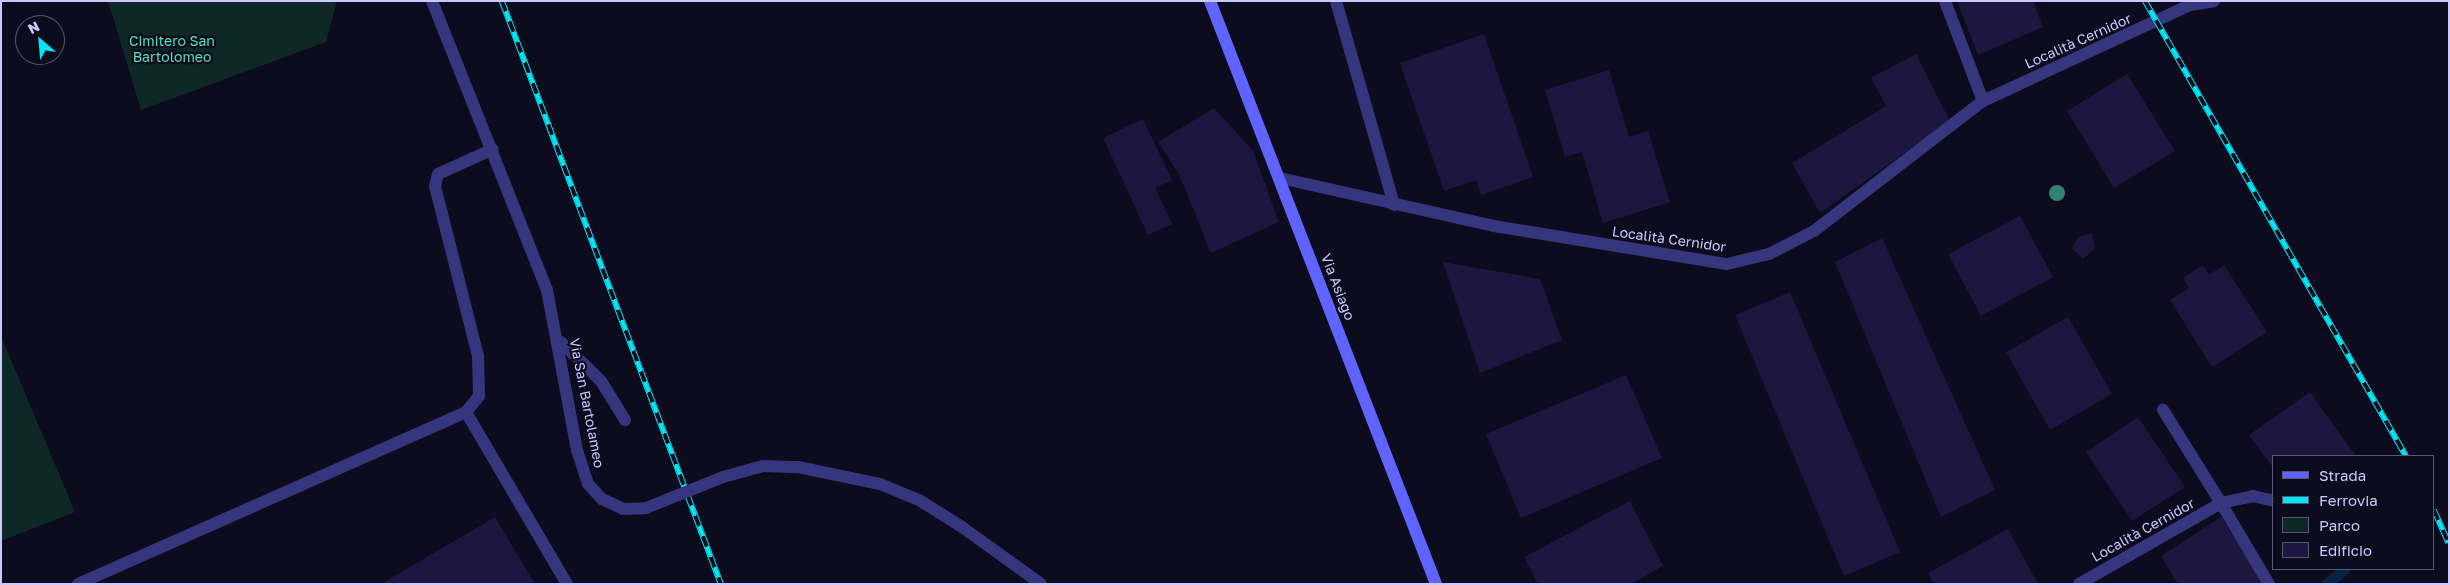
<!DOCTYPE html>
<html>
<head>
<meta charset="utf-8">
<style>
  body { margin:0 }
  #map { position:relative; width:2450px; height:585px; overflow:hidden; background:#0d0b1e; font-family:"Golos Text",sans-serif }
  div>[style] { position:absolute }
  .green>* { inset:0; background:#0e2825 }
  .stream>* { height:11px; margin:-5.5px; padding:0 5.5px; transform-origin:5.5px; border-radius:5.5px; background:#0a2242 }
  .building>* { inset:0; background:#1d173f }
  .service>* { height:12px; margin:-6px; padding:0 6px; transform-origin:6px; border-radius:6px; background:#35367e }
  .minor>* { height:12px; margin:-6px; padding:0 6px; transform-origin:6px; border-radius:6px; background:#35367e }
  .secondary>* { height:12px; margin:-6px; padding:0 6px; transform-origin:6px; border-radius:6px; background:#5f63ff }
  .rail>* { height:5.5px; margin-top:-2.75px; transform-origin:0; background:repeating-linear-gradient(90deg,#0d0b1e 0 11px,#00e7f3 0 22px); box-sizing:border-box; border-block:1px solid #00e7f3 }
  .minor-bridge>* { height:12px; margin:-6px; padding:0 6px; transform-origin:6px; border-radius:6px; background:#35367e }
  .trees>* { width:16px; height:16px; margin:-8px; border-radius:50%; background:#338172 }
  span { translate:-50% -50%; white-space:nowrap; text-align:center; line-height:1.15; -webkit-text-stroke:4.5px #0d0b1e; paint-order:stroke }
  .park-label { font-size:14px; color:#52e1b6 }
  .street-label { font-size:14px; color:#cbc8ff }
  .frame { position:absolute; inset:0; border:2px solid #cbc8ff; pointer-events:none }
  .legend { position:absolute; left:2272px; top:455px; width:162px; height:115px; box-sizing:border-box; background:#0d0b1e; border:1px solid #595778; margin:0; padding:6px 9px; list-style:none; font-size:15px; color:#cbc8ff }
  .legend li { display:flex; align-items:center; gap:10px; height:25px }
  .legend b { width:25px; border:1px solid #595778 }
  .north { position:absolute; left:15px; top:15px; width:50px; height:50px; box-sizing:border-box; background:#0d0b1e; border:1px solid #595778; border-radius:50%; rotate:333deg; font-size:14px; font-weight:700; line-height:20px; text-align:center; color:#cbc8ff }
  .north::after { content:''; display:block; margin:auto; width:18px; height:22px; background:#00e7f3; clip-path:polygon(50% 0,100% 100%,50% 72%,0 100%) }
</style>
</head>
<body>
<div id="map">
  <div class="green">
    <i style="clip-path:polygon(108px 1px,337px 1px,326px 42px,141px 110px)"></i>
    <i style="clip-path:polygon(1px 336px,75px 512px,1px 541px)"></i>
  </div>
  <div class="stream">
    <i style="left:2327px;top:584px;width:23px;rotate:-41deg"></i>
  </div>
  <div class="building">
    <i style="clip-path:polygon(1957px 1px,2033px 1px,2043px 27px,1978px 55px)"></i>
    <i style="clip-path:polygon(1484px 34px,1533px 177px,1481px 195px,1476px 180px,1444px 191px,1400px 63px)"></i>
    <i style="clip-path:polygon(1916px 54px,1950px 121px,1820px 213px,1792px 163px,1886px 106px,1871px 78px)"></i>
    <i style="clip-path:polygon(1609px 70px,1629px 137px,1648px 131px,1670px 202px,1603px 223px,1582px 152px,1565px 157px,1545px 90px)"></i>
    <i style="clip-path:polygon(2127px 74px,2175px 151px,2114px 188px,2067px 111px)"></i>
    <i style="clip-path:polygon(1214px 108px,1253px 151px,1279px 222px,1211px 253px,1179px 174px,1158px 142px)"></i>
    <i style="clip-path:polygon(1143px 119px,1172px 180px,1155px 188px,1172px 224px,1148px 235px,1103px 138px)"></i>
    <i style="clip-path:polygon(2020px 216px,2053px 277px,1981px 316px,1948px 254px)"></i>
    <i style="clip-path:polygon(2092px 233px,2095px 248px,2083px 259px,2072px 248px,2078px 237px)"></i>
    <i style="clip-path:polygon(1882px 238px,1995px 490px,1941px 517px,1835px 262px)"></i>
    <i style="clip-path:polygon(1443px 262px,1540px 279px,1562px 340px,1480px 373px)"></i>
    <i style="clip-path:polygon(2203px 265px,2209px 275px,2224px 265px,2267px 332px,2212px 367px,2170px 300px,2189px 288px,2183px 278px)"></i>
    <i style="clip-path:polygon(1790px 292px,1900px 552px,1844px 576px,1735px 315px)"></i>
    <i style="clip-path:polygon(2068px 317px,2112px 394px,2050px 430px,2006px 352px)"></i>
    <i style="clip-path:polygon(1626px 375px,1662px 458px,1521px 518px,1486px 434px)"></i>
    <i style="clip-path:polygon(2310px 392px,2356px 456px,2274px 456px,2274px 469px,2249px 435px)"></i>
    <i style="clip-path:polygon(2138px 417px,2185px 487px,2132px 521px,2086px 452px)"></i>
    <i style="clip-path:polygon(1630px 501px,1663px 566px,1630px 584px,1538px 584px,1524px 557px)"></i>
    <i style="clip-path:polygon(495px 517px,535px 584px,381px 584px)"></i>
    <i style="clip-path:polygon(2221px 517px,2263px 583px,2178px 584px,2161px 556px)"></i>
    <i style="clip-path:polygon(2008px 529px,2038px 584px,1934px 584px,1928px 573px)"></i>
  </div>
  <div class="service">
    <i style="left:1336px;top:1px;width:212px;rotate:74.1deg"></i>
    <i style="left:1945px;top:1px;width:107px;rotate:69.2deg"></i>
    <i style="left:561px;top:342px;width:56px;rotate:44.3deg"></i>
    <i style="left:601px;top:381px;width:46px;rotate:58.4deg"></i>
    <i style="left:466px;top:412px;width:199px;rotate:59.6deg"></i>
    <i style="left:78px;top:584px;width:424px;rotate:-23.9deg"></i>
    <i style="left:466px;top:412px;width:21px;rotate:-51deg"></i>
    <i style="left:479px;top:396px;width:40px;rotate:-91.4deg"></i>
    <i style="left:478px;top:356px;width:175px;rotate:-104.2deg"></i>
    <i style="left:435px;top:186px;width:12px;rotate:-76deg"></i>
    <i style="left:438px;top:174px;width:60px;rotate:-24.4deg"></i>
    <i style="left:2269px;top:584px;width:94px;rotate:-120.7deg"></i>
    <i style="left:2221px;top:503px;width:33px;rotate:-12deg"></i>
    <i style="left:2253px;top:496px;width:22px;rotate:13deg"></i>
  </div>
  <div class="minor">
    <i style="left:432px;top:1px;width:311px;rotate:68.3deg"></i>
    <i style="left:547px;top:290px;width:163px;rotate:79.4deg"></i>
    <i style="left:577px;top:450px;width:36px;rotate:72deg"></i>
    <i style="left:588px;top:484px;width:21px;rotate:47deg"></i>
    <i style="left:602px;top:499px;width:23px;rotate:25deg"></i>
    <i style="left:623px;top:509px;width:23px;rotate:-2deg"></i>
    <i style="left:1280px;top:178px;width:219px;rotate:12.6deg"></i>
    <i style="left:1494px;top:226px;width:236px;rotate:9.3deg"></i>
    <i style="left:1727px;top:264px;width:43px;rotate:-13.4deg"></i>
    <i style="left:1769px;top:254px;width:51px;rotate:-27.1deg"></i>
    <i style="left:1814px;top:231px;width:213px;rotate:-37.6deg"></i>
    <i style="left:1983px;top:101px;width:228px;rotate:-24.9deg"></i>
    <i style="left:2190px;top:5px;width:24px;rotate:-9deg"></i>
    <i style="left:723px;top:477px;width:41px;rotate:-15.4deg"></i>
    <i style="left:763px;top:466px;width:35px;rotate:2deg"></i>
    <i style="left:798px;top:467px;width:84px;rotate:11.7deg"></i>
    <i style="left:880px;top:484px;width:42px;rotate:22.3deg"></i>
    <i style="left:919px;top:500px;width:51px;rotate:32.1deg"></i>
    <i style="left:962px;top:527px;width:97px;rotate:35.8deg"></i>
    <i style="left:2079px;top:584px;width:163px;rotate:-29.7deg"></i>
    <i style="left:2221px;top:503px;width:110px;rotate:-121.9deg"></i>
  </div>
  <div class="secondary">
    <i style="left:1210px;top:1px;width:625px;rotate:68.81deg"></i>
  </div>
  <div class="rail">
    <i style="left:502px;top:1px;width:623px;rotate:69.41deg"></i>
    <i style="left:2145px;top:1px;width:525px;rotate:60.16deg"></i>
    <i style="left:2434px;top:510px;width:36px;rotate:66deg"></i>
  </div>
  <div class="minor-bridge">
    <i style="left:646px;top:508px;width:83px;rotate:-21.9deg"></i>
  </div>
  <div class="trees">
    <i style="left:2057px;top:193px"></i>
  </div>
  <div class="park-label">
    <span style="left:172px;top:49px">Cimitero San<br>Bartolomeo</span>
  </div>
  <div class="street-label">
    <span style="left:2078px;top:41px;rotate:-24deg">Località Cernidor</span>
    <span style="left:1669px;top:239px;rotate:8deg">Località Cernidor</span>
    <span style="left:1338px;top:287px;rotate:69deg">Via Asiago</span>
    <span style="left:587px;top:403px;rotate:79deg">Via San Bartolameo</span>
    <span style="left:2143px;top:530px;rotate:-29deg">Località Cernidor</span>
  </div>
  <div class="frame"></div>
  <ul class="legend">
  <li><b style="height:6px;background:#5f63ff"></b>Strada</li>
  <li><b style="height:6px;background:#00e7f3"></b>Ferrovia</li>
  <li><b style="height:14px;background:#0e2825"></b>Parco</li>
  <li><b style="height:14px;background:#1d173f"></b>Edificio</li>
  </ul>
  <div class="north">N</div>
</div>
</body>
</html>
